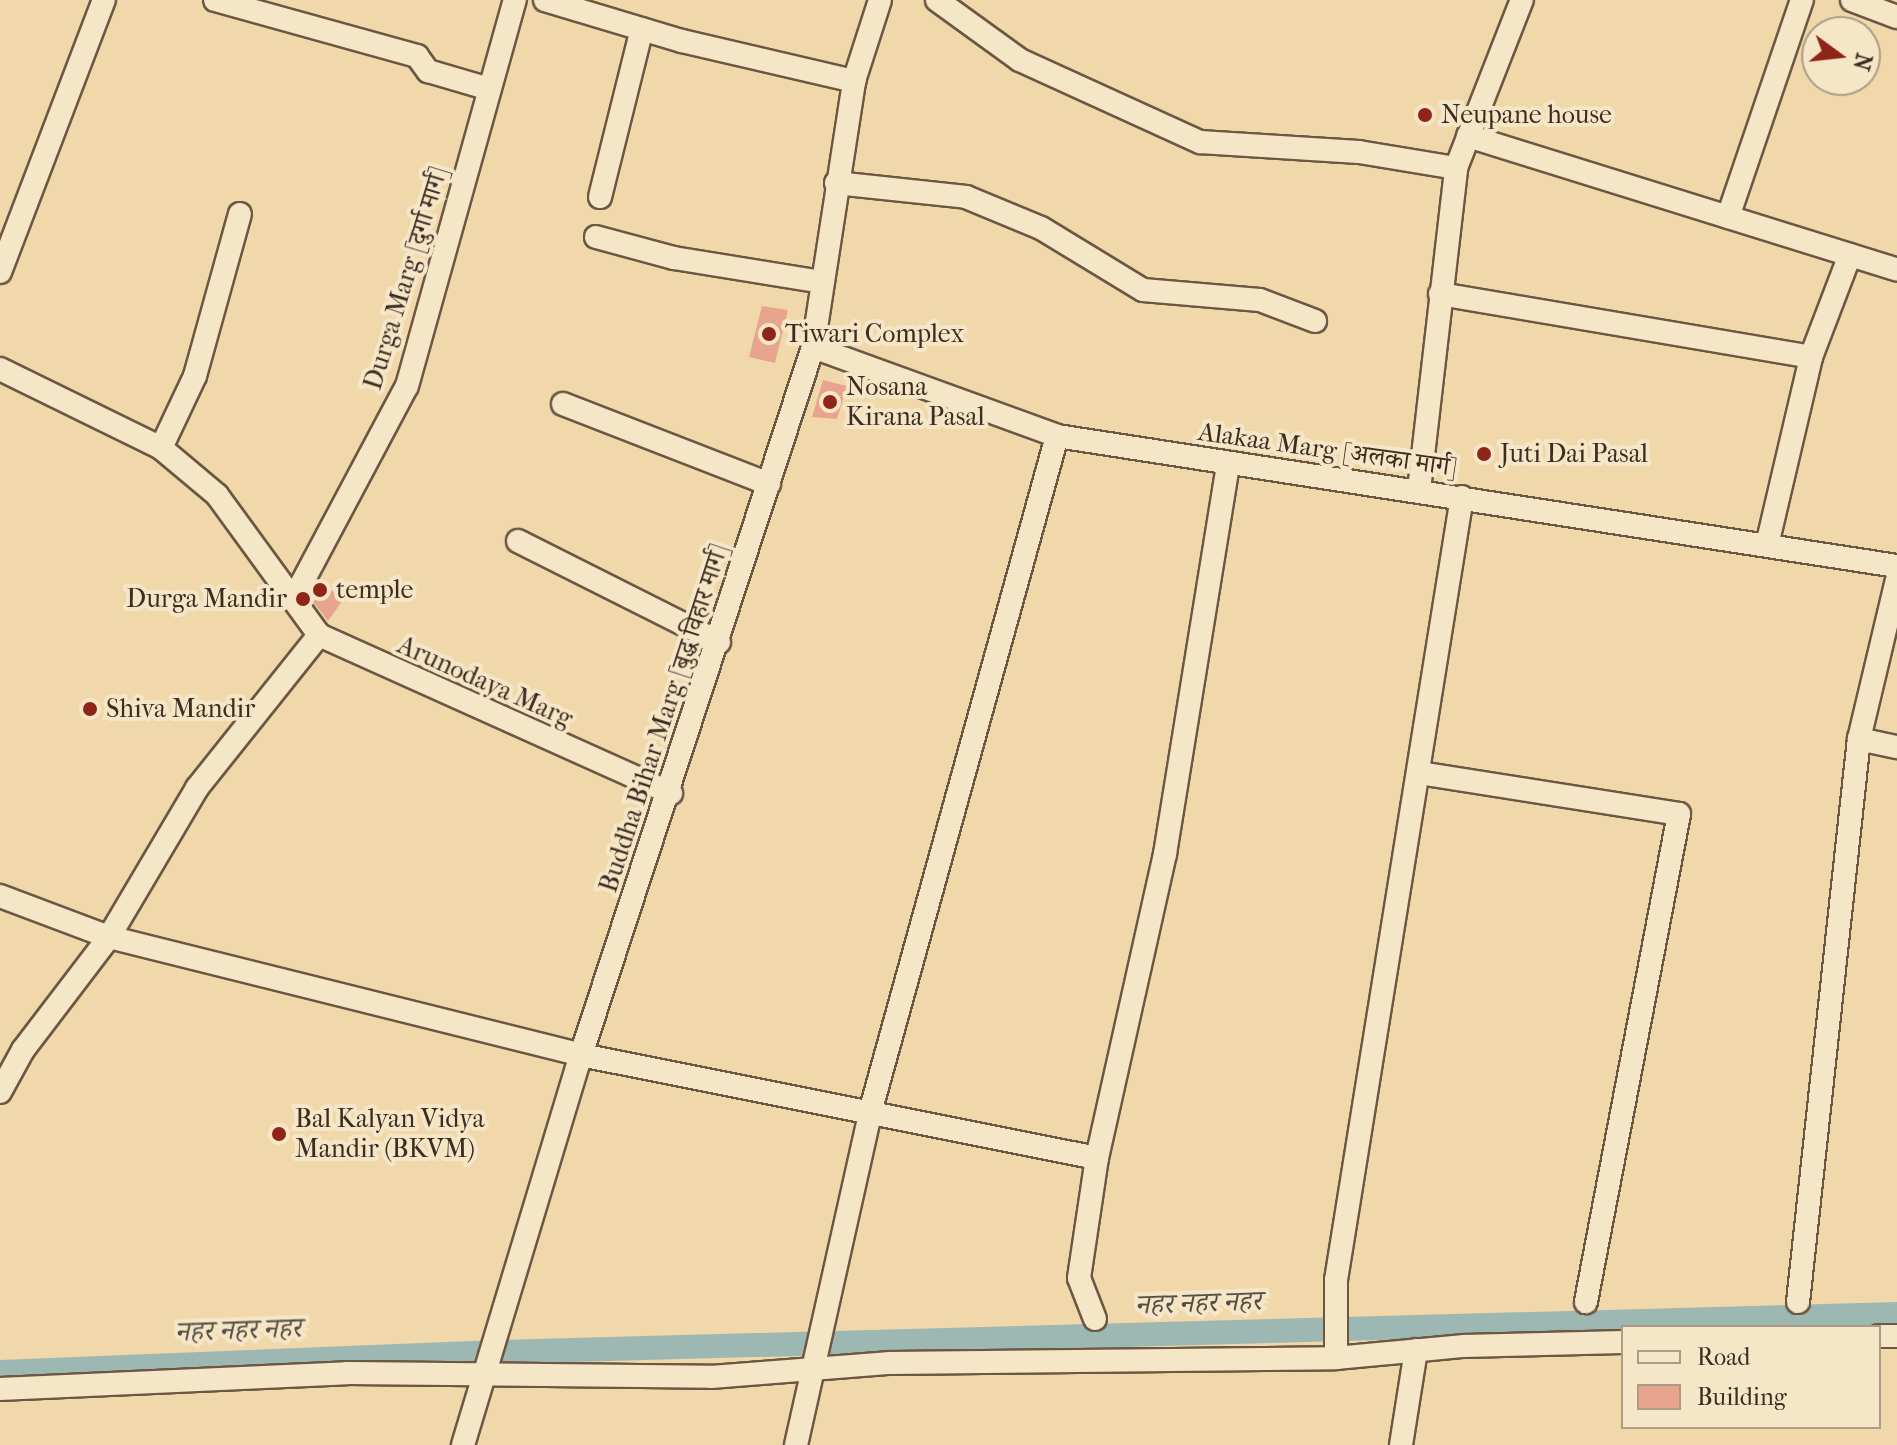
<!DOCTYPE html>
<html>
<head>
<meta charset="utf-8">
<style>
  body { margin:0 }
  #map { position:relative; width:1897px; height:1445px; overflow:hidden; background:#f1d8aa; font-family:"IM FELL French Canon","Noto Serif Devanagari",serif }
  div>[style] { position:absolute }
  .canal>* { height:24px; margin:-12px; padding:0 12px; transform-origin:12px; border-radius:12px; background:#9db8b2 }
  .building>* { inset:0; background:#e7a58d }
  .roads { filter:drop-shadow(2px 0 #6c5743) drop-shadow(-2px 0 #6c5743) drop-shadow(0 2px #6c5743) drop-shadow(0 -2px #6c5743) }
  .minor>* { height:22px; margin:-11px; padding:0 11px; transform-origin:11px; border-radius:11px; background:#f6e6c8 }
  .dots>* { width:22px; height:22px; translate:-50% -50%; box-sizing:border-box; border:4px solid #f6e6c8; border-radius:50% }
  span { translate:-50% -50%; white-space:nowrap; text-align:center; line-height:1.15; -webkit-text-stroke:8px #f6e6c8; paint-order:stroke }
  .poi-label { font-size:26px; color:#3f2c21 }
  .left { translate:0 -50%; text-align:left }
  .right { translate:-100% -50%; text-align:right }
  .street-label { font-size:26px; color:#3f2c21 }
  .water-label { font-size:28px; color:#564f45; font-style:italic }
  .legend { position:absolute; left:1621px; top:1325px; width:260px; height:104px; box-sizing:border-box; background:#f6e6c8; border:2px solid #ad9c85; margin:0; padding:10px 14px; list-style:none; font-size:24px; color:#3f2c21 }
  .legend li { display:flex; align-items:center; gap:16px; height:40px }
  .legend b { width:40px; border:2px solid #ad9c85 }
  .north { position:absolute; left:1801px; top:16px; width:80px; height:80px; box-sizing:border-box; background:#f6e6c8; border:2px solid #ad9c85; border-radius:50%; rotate:105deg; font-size:22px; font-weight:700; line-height:32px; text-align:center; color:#3f2c21 }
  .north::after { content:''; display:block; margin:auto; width:28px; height:36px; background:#8f2418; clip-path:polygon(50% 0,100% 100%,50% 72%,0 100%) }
</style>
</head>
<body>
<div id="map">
  <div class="canal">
    <i style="left:501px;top:1352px;width:1397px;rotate:-1.56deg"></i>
    <i style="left:0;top:1372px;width:479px;rotate:-2.3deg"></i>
  </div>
  <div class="building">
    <i style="clip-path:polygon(762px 306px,788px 310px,775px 363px,749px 357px)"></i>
    <i style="clip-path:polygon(823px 380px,847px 386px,837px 419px,812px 417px)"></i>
    <i style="clip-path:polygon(319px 580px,343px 600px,328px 621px,310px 598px)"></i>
  </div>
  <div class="roads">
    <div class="minor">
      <i style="left:215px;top:0;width:210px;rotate:15.5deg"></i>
      <i style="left:417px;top:56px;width:19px;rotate:54deg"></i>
      <i style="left:428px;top:71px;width:64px;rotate:16.4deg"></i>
      <i style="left:545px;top:0;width:143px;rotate:16.7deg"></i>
      <i style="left:682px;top:41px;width:177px;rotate:13.1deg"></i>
      <i style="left:937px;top:0;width:102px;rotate:35.9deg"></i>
      <i style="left:1020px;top:60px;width:198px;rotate:24.5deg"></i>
      <i style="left:1200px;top:142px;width:159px;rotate:3.6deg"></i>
      <i style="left:1359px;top:152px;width:98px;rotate:9.4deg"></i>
      <i style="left:1852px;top:0;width:48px;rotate:20.7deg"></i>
      <i style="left:1468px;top:136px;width:449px;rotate:17.3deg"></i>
      <i style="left:836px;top:183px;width:131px;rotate:6.1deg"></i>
      <i style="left:966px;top:197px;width:81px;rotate:22.5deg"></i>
      <i style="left:1041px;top:228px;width:119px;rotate:31.3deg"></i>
      <i style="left:1143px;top:290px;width:117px;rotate:4.9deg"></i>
      <i style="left:1260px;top:300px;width:59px;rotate:20.9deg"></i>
      <i style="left:600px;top:197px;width:173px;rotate:-76deg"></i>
      <i style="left:1728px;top:217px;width:229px;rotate:-71.2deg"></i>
      <i style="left:596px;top:237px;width:81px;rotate:15.1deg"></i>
      <i style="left:674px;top:258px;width:150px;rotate:9.2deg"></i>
      <i style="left:0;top:272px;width:291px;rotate:-69.1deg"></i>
      <i style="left:1440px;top:294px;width:376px;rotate:9.6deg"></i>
      <i style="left:813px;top:347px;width:260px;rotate:20deg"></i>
      <i style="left:1057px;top:436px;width:850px;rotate:8.8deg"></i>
      <i style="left:0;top:369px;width:179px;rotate:26.1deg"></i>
      <i style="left:161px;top:448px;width:73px;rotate:40deg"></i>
      <i style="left:217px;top:495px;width:173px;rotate:53.9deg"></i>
      <i style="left:319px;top:635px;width:386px;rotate:24.2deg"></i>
      <i style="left:563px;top:404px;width:221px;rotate:21.2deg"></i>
      <i style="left:161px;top:448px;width:80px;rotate:-64.7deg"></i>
      <i style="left:195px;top:376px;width:168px;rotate:-74.5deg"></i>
      <i style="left:1419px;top:490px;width:324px;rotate:-83.4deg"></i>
      <i style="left:1456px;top:168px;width:180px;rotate:-68.6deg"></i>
      <i style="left:518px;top:541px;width:225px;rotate:26.7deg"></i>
      <i style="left:1767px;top:545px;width:193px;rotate:-76.8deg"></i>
      <i style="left:1811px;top:357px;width:109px;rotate:-69.1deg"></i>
      <i style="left:293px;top:600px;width:242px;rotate:-62deg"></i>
      <i style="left:407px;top:386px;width:401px;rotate:-74.4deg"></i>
      <i style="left:1859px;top:739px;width:39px;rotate:12deg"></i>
      <i style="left:1420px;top:773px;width:262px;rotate:9deg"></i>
      <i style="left:1679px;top:814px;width:497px;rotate:100.8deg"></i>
      <i style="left:0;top:896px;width:116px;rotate:20.6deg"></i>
      <i style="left:109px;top:937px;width:487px;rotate:14deg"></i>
      <i style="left:581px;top:1055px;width:526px;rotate:11.29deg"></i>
      <i style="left:0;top:1092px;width:48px;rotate:-61.3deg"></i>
      <i style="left:23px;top:1050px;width:142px;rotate:-52.7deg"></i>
      <i style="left:109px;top:937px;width:173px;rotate:-59.4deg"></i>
      <i style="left:197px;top:788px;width:196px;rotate:-51.4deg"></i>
      <i style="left:1798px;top:1302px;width:566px;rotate:-83.82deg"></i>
      <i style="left:1859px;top:739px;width:163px;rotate:-76.6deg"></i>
      <i style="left:1095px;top:1319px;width:44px;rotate:-111.3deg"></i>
      <i style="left:1079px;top:1278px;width:121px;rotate:-81.5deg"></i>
      <i style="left:1097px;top:1158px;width:312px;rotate:-77.4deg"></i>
      <i style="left:1165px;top:854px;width:392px;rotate:-80.8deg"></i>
      <i style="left:1879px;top:1336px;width:18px"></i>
      <i style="left:1336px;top:1358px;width:78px;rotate:-90deg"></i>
      <i style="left:1336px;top:1280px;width:793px;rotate:-80.86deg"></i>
      <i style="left:0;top:1389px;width:347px;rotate:-2.6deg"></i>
      <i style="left:347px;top:1373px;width:364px;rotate:0.6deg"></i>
      <i style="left:711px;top:1377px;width:180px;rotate:-4.5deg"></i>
      <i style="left:890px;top:1363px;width:446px;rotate:-0.6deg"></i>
      <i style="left:1336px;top:1358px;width:129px;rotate:-5.4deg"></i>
      <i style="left:1464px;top:1346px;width:159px;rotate:-1.4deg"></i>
      <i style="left:463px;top:1445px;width:407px;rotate:-73.2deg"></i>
      <i style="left:581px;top:1055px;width:745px;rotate:-71.86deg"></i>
      <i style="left:813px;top:347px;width:269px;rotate:-81.2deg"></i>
      <i style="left:854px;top:81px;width:85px;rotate:-72.2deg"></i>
      <i style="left:796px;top:1445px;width:344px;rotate:-77.4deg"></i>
      <i style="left:871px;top:1109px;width:698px;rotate:-74.55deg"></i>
      <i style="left:1401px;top:1445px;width:96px;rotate:-81deg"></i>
    </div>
  </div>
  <div class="dots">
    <i style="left:1425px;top:115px;background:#8f2418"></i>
    <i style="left:769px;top:334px;background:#8f2418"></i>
    <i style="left:830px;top:402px;background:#8f2418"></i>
    <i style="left:1484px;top:454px;background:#8f2418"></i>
    <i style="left:320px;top:590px;background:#8f2418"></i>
    <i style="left:303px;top:599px;background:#8f2418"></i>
    <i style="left:90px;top:709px;background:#8f2418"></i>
    <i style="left:279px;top:1134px;background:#8f2418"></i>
  </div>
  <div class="poi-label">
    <span class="left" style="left:1441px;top:115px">Neupane house</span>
    <span class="left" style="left:785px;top:334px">Tiwari Complex</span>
    <span class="left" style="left:846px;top:402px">Nosana<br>Kirana Pasal</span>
    <span class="left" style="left:1500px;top:454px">Juti Dai Pasal</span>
    <span class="left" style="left:336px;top:590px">temple</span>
    <span class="right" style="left:287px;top:599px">Durga Mandir</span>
    <span class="left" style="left:106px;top:709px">Shiva Mandir</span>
    <span class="left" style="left:295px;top:1134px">Bal Kalyan Vidya<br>Mandir (BKVM)</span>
  </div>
  <div class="street-label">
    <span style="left:406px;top:278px;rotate:-73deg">Durga Marg [दुर्गा मार्ग]</span>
    <span style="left:1328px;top:450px;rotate:8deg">Alakaa Marg [अलका मार्ग]</span>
    <span style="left:485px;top:682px;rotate:24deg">Arunodaya Marg</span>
    <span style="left:664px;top:718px;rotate:-72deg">Buddha Bihar Marg [बुद्ध विहार मार्ग]</span>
  </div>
  <div class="water-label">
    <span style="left:1198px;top:1303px;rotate:-2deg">नहर नहर नहर</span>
    <span style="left:238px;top:1330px;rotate:-2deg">नहर नहर नहर</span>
  </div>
  <ul class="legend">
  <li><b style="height:10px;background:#f6e6c8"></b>Road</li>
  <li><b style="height:22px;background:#e7a58d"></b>Building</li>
  </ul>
  <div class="north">N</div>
</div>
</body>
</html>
